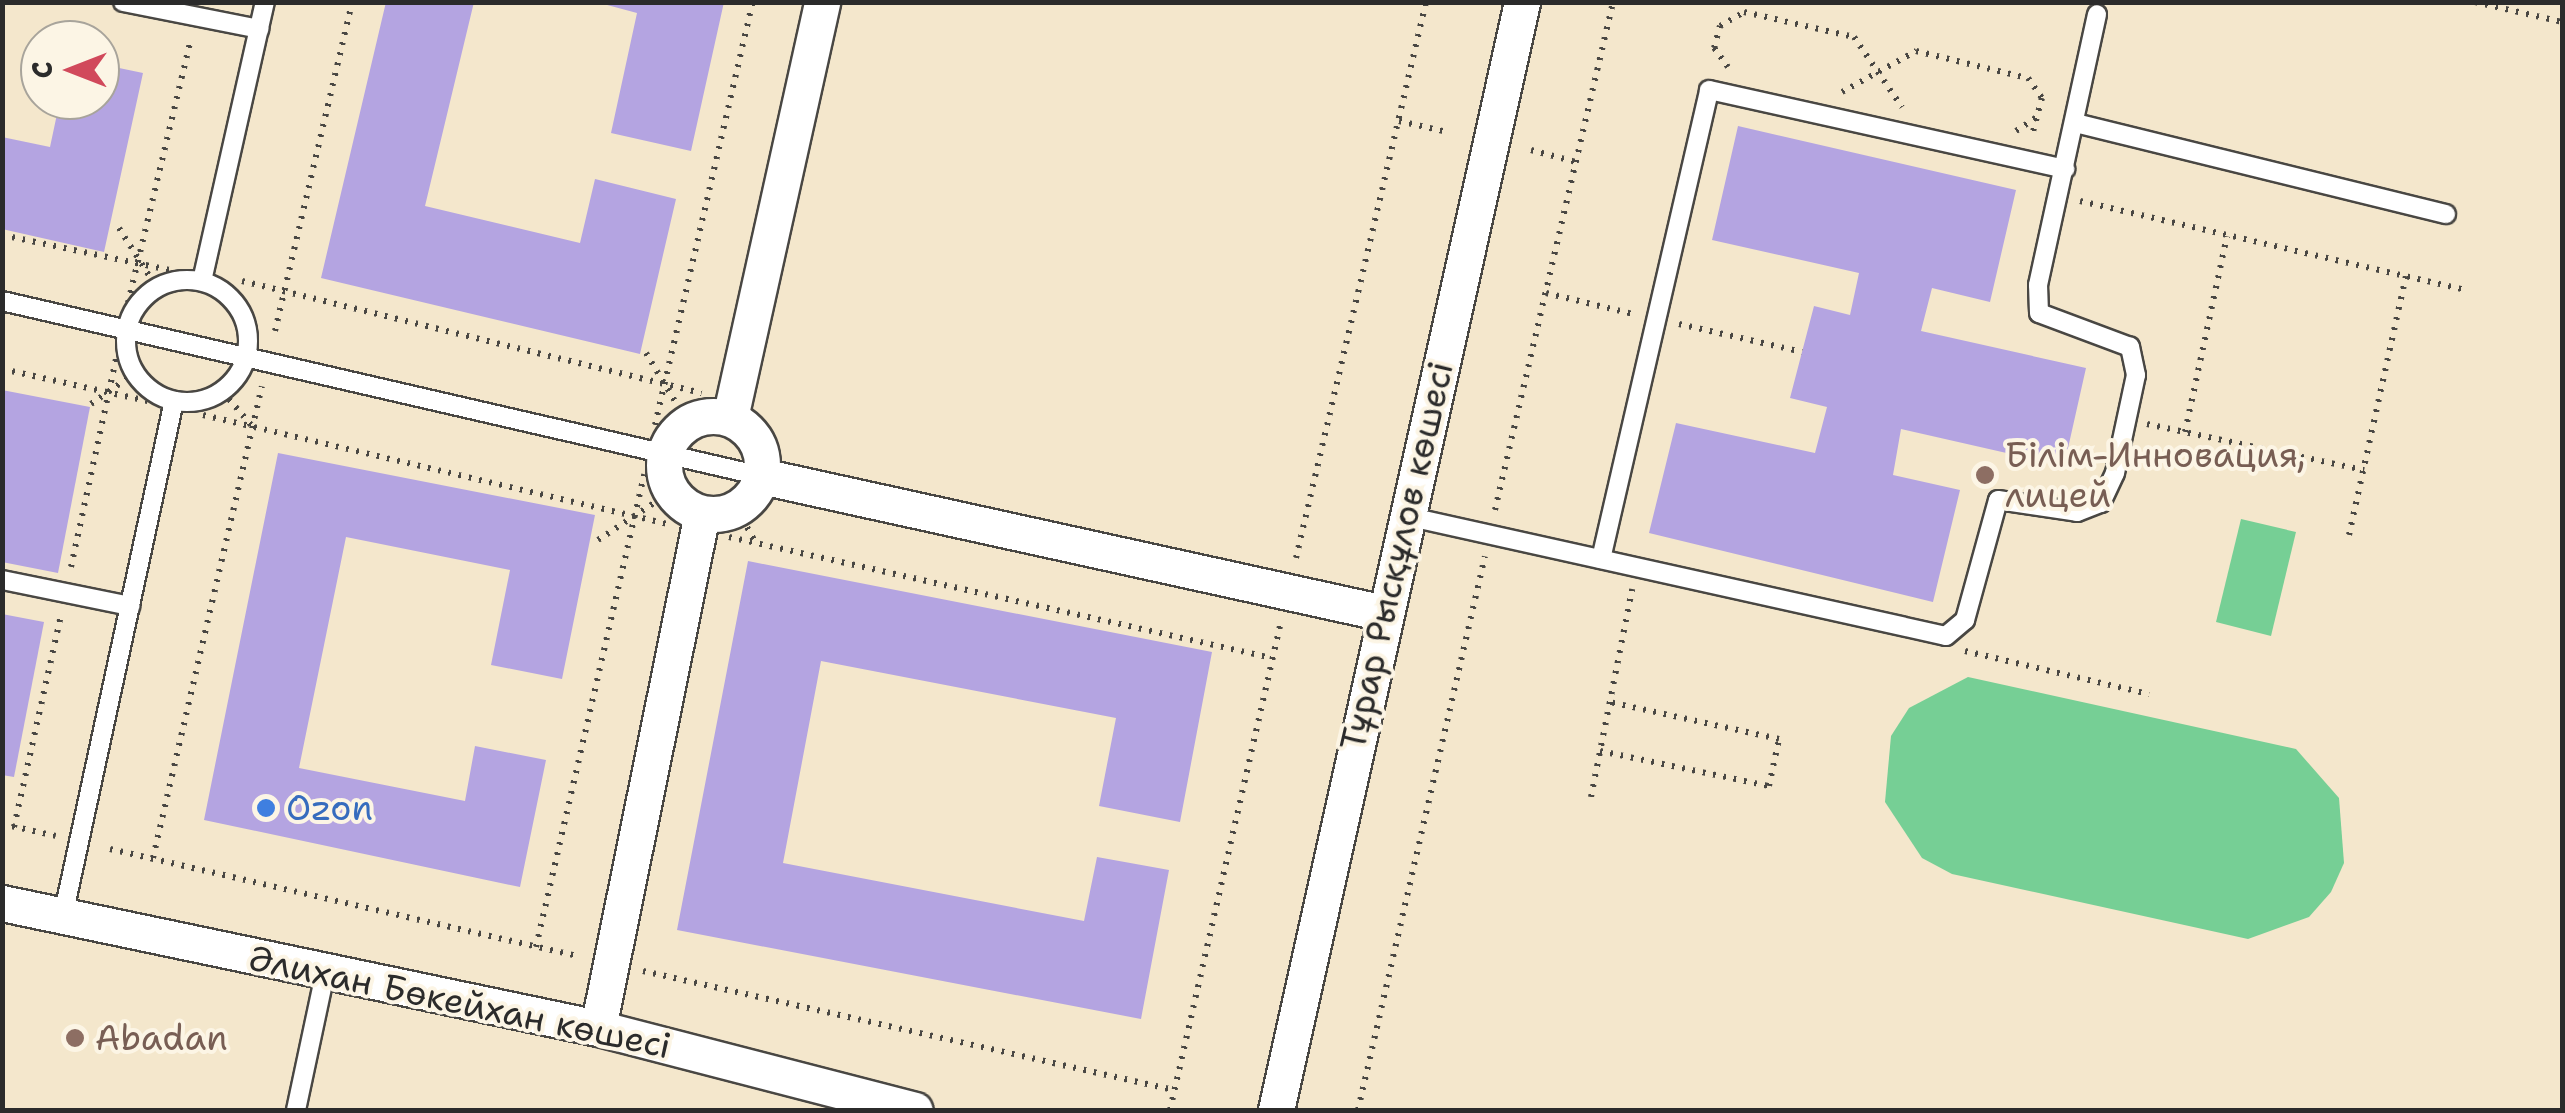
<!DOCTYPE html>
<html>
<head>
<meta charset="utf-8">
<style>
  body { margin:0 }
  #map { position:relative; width:2565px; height:1113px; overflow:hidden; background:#f4e7cc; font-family:"Shantell Sans",sans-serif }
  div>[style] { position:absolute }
  .green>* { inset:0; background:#76cf95 }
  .building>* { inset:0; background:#b4a4e1 }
  .path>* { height:6px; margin-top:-3px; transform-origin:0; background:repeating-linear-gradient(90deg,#494743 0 2.5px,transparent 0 10.5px) }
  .roads { filter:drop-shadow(2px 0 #494743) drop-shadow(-2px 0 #494743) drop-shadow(0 2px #494743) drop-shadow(0 -2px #494743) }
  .service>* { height:18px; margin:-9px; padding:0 9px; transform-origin:9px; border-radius:9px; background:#fff }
  .service>.ring { margin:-9px; padding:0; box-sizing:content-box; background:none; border:18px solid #fff; border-radius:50% }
  .minor>* { height:35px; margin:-17.5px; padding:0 17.5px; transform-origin:17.5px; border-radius:17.5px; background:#fff }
  .minor>.ring { margin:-17.5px; padding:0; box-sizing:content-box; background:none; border:35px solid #fff; border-radius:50% }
  .dots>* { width:28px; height:28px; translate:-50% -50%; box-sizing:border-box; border:5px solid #fcf5e5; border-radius:50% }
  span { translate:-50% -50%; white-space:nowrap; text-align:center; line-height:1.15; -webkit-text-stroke:8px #fcf5e5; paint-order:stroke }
  .education-label { font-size:35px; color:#785e54 }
  .left { translate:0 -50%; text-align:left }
  .street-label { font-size:35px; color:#2b2b2b }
  .shop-label { font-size:35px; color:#366cbe }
  .frame { position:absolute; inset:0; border:5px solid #2b2b2b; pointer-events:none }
  .north { position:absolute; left:20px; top:20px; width:100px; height:100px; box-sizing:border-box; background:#fcf5e5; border:2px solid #a8a49b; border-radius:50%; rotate:270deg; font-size:28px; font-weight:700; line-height:40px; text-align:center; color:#2b2b2b }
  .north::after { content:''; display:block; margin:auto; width:35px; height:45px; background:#d1495b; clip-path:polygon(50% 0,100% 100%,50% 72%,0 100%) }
</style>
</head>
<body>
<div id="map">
  <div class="green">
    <i style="clip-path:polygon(2241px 519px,2296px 532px,2271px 636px,2216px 622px)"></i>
    <i style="clip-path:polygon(1968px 677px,2296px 749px,2339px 798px,2344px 863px,2331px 892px,2309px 917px,2248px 939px,1952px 874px,1922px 858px,1885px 802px,1891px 736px,1909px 708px)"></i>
  </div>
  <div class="building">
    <i style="clip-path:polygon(386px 2px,474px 2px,425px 206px,580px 243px,595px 179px,676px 199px,640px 354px,321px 278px)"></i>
    <i style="clip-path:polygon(596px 2px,724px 2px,691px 151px,611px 133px,637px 13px)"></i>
    <i style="clip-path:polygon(100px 64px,143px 73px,104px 252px,2px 229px,2px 137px,50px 147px,60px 100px,100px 100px)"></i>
    <i style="clip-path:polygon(1738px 126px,2016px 190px,1990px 302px,1932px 288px,1921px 331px,2086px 368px,2064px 466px,1901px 429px,1893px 475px,1960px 490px,1933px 602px,1649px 533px,1676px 423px,1815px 453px,1827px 407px,1790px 398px,1814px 306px,1850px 315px,1859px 273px,1712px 240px)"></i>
    <i style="clip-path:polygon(2px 390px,90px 407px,58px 573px,2px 562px)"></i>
    <i style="clip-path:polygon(278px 453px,595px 515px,562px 679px,491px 665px,510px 570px,346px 537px,299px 768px,465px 801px,475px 746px,546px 760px,520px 887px,204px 820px)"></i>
    <i style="clip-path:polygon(748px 561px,1212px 652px,1180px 822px,1099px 806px,1116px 718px,821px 661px,783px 863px,1084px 921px,1097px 857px,1169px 870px,1141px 1019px,677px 930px)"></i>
    <i style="clip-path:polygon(2px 614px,44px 622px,14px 777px,2px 775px)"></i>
  </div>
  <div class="path">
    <i style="left:2330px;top:2px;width:18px"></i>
    <i style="left:2475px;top:2px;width:89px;rotate:12.9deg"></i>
    <i style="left:1728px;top:67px;width:24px;rotate:-126deg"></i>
    <i style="left:1714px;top:48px;width:23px;rotate:-75deg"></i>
    <i style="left:1720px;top:26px;width:28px;rotate:-30deg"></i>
    <i style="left:1744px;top:12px;width:113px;rotate:12.8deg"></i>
    <i style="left:1854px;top:37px;width:85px;rotate:55.6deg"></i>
    <i style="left:1842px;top:92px;width:85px;rotate:-29deg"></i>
    <i style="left:1916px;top:51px;width:115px;rotate:13.6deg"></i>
    <i style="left:2028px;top:78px;width:24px;rotate:55deg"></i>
    <i style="left:2042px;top:98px;width:38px;rotate:105deg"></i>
    <i style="left:1399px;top:121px;width:49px;rotate:12.9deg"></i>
    <i style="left:2016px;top:131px;width:25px;rotate:-34deg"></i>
    <i style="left:1531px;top:150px;width:47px;rotate:14.9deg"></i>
    <i style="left:2080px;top:201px;width:392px;rotate:13deg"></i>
    <i style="left:119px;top:228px;width:71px;rotate:57.7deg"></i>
    <i style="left:2px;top:235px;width:176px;rotate:11.8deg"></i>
    <i style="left:242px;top:281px;width:473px;rotate:13.7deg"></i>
    <i style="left:1546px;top:293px;width:89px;rotate:13.6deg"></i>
    <i style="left:128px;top:303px;width:272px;rotate:-76.6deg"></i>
    <i style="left:1679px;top:324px;width:126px;rotate:12.8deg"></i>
    <i style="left:275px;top:331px;width:338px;rotate:-76.8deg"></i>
    <i style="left:646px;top:353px;width:82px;rotate:59deg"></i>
    <i style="left:2px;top:369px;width:149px;rotate:12.4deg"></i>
    <i style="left:222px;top:391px;width:46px;rotate:49.4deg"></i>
    <i style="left:91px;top:404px;width:54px;rotate:-35.2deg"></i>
    <i style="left:203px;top:415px;width:479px;rotate:13.2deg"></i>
    <i style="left:2147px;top:424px;width:222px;rotate:12deg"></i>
    <i style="left:655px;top:425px;width:434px;rotate:-77deg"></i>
    <i style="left:2185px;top:432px;width:200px;rotate:-77.9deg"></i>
    <i style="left:737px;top:509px;width:38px;rotate:61deg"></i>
    <i style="left:1495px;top:510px;width:522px;rotate:-76.92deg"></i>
    <i style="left:2349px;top:535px;width:265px;rotate:-77.6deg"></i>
    <i style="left:729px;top:537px;width:556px;rotate:12.56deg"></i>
    <i style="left:598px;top:540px;width:89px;rotate:-33.5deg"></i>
    <i style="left:1296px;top:558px;width:571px;rotate:-76.84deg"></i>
    <i style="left:71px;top:567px;width:218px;rotate:-77.8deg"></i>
    <i style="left:1965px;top:651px;width:189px;rotate:13.2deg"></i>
    <i style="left:1600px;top:751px;width:173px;rotate:11.7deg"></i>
    <i style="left:1769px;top:786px;width:48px;rotate:-78deg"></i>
    <i style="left:1779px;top:739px;width:173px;rotate:-167.7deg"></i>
    <i style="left:1591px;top:797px;width:212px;rotate:-78.8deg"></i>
    <i style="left:2px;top:824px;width:55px;rotate:12.5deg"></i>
    <i style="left:14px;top:827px;width:213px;rotate:-77.5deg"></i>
    <i style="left:110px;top:849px;width:479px;rotate:12.9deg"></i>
    <i style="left:153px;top:858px;width:484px;rotate:-77deg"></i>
    <i style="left:536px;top:947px;width:485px;rotate:-77.1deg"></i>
    <i style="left:643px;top:971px;width:544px;rotate:12.63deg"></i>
    <i style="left:1170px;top:1110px;width:498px;rotate:-77.2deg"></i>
    <i style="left:1358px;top:1110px;width:568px;rotate:-77.09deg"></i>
  </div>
  <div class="roads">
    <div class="service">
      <i style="left:123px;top:2px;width:139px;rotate:11.2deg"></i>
      <i style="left:2075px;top:123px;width:382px;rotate:13.8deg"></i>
      <i class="ring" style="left:126px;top:280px;width:104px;height:104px"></i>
      <i style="left:202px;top:281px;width:286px;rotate:-77.3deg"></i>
      <i style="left:2px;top:301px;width:779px;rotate:12.98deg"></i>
      <i style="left:1406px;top:516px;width:553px;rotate:12.53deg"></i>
      <i style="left:1946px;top:636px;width:25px;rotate:-40deg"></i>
      <i style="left:1965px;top:620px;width:124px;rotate:-74.6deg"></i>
      <i style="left:1998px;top:500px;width:80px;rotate:8.6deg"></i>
      <i style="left:2077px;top:512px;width:26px;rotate:-21deg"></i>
      <i style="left:2101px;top:503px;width:33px;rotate:-65deg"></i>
      <i style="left:2115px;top:473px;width:100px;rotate:-77.9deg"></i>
      <i style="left:2136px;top:375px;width:29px;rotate:-102deg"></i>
      <i style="left:2130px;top:347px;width:97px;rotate:-159.5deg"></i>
      <i style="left:2039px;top:313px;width:28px;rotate:-92deg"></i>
      <i style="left:2038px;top:285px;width:277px;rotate:-77.7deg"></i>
      <i style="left:1601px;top:559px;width:481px;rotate:-77deg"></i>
      <i style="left:1709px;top:90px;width:365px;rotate:12.5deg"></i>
      <i style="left:2px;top:580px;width:131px;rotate:11.5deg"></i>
      <i style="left:63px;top:916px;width:527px;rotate:-77.84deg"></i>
      <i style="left:296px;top:1110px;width:140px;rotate:-78deg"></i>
    </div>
    <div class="minor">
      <i class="ring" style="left:664px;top:416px;width:63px;height:63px"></i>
      <i style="left:730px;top:418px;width:426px;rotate:-77.5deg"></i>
      <i style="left:761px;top:476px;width:638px;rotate:12.4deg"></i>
      <i style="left:2px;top:903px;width:609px;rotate:11.85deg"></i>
      <i style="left:598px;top:1028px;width:327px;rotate:14.5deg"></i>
      <i style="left:598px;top:1028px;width:525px;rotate:-78.58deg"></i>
      <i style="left:1276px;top:1110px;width:1135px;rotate:-77.48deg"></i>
    </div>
  </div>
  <div class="dots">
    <i style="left:1985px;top:475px;background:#8d6e63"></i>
    <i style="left:266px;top:808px;background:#3f7fe0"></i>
    <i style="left:75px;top:1038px;background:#8d6e63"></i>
  </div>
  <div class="education-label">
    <span class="left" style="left:2005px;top:475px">Білім-Инновация,<br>лицей</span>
    <span class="left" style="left:95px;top:1038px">Abadan</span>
  </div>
  <div class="street-label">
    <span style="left:1397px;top:556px;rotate:-77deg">Тұрар Рысқұлов көшесі</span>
    <span style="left:460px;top:1002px;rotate:12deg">Әлихан Бөкейхан көшесі</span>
  </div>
  <div class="shop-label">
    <span class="left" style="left:286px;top:808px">Ozon</span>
  </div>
  <div class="frame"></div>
  <div class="north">С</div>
</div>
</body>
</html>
